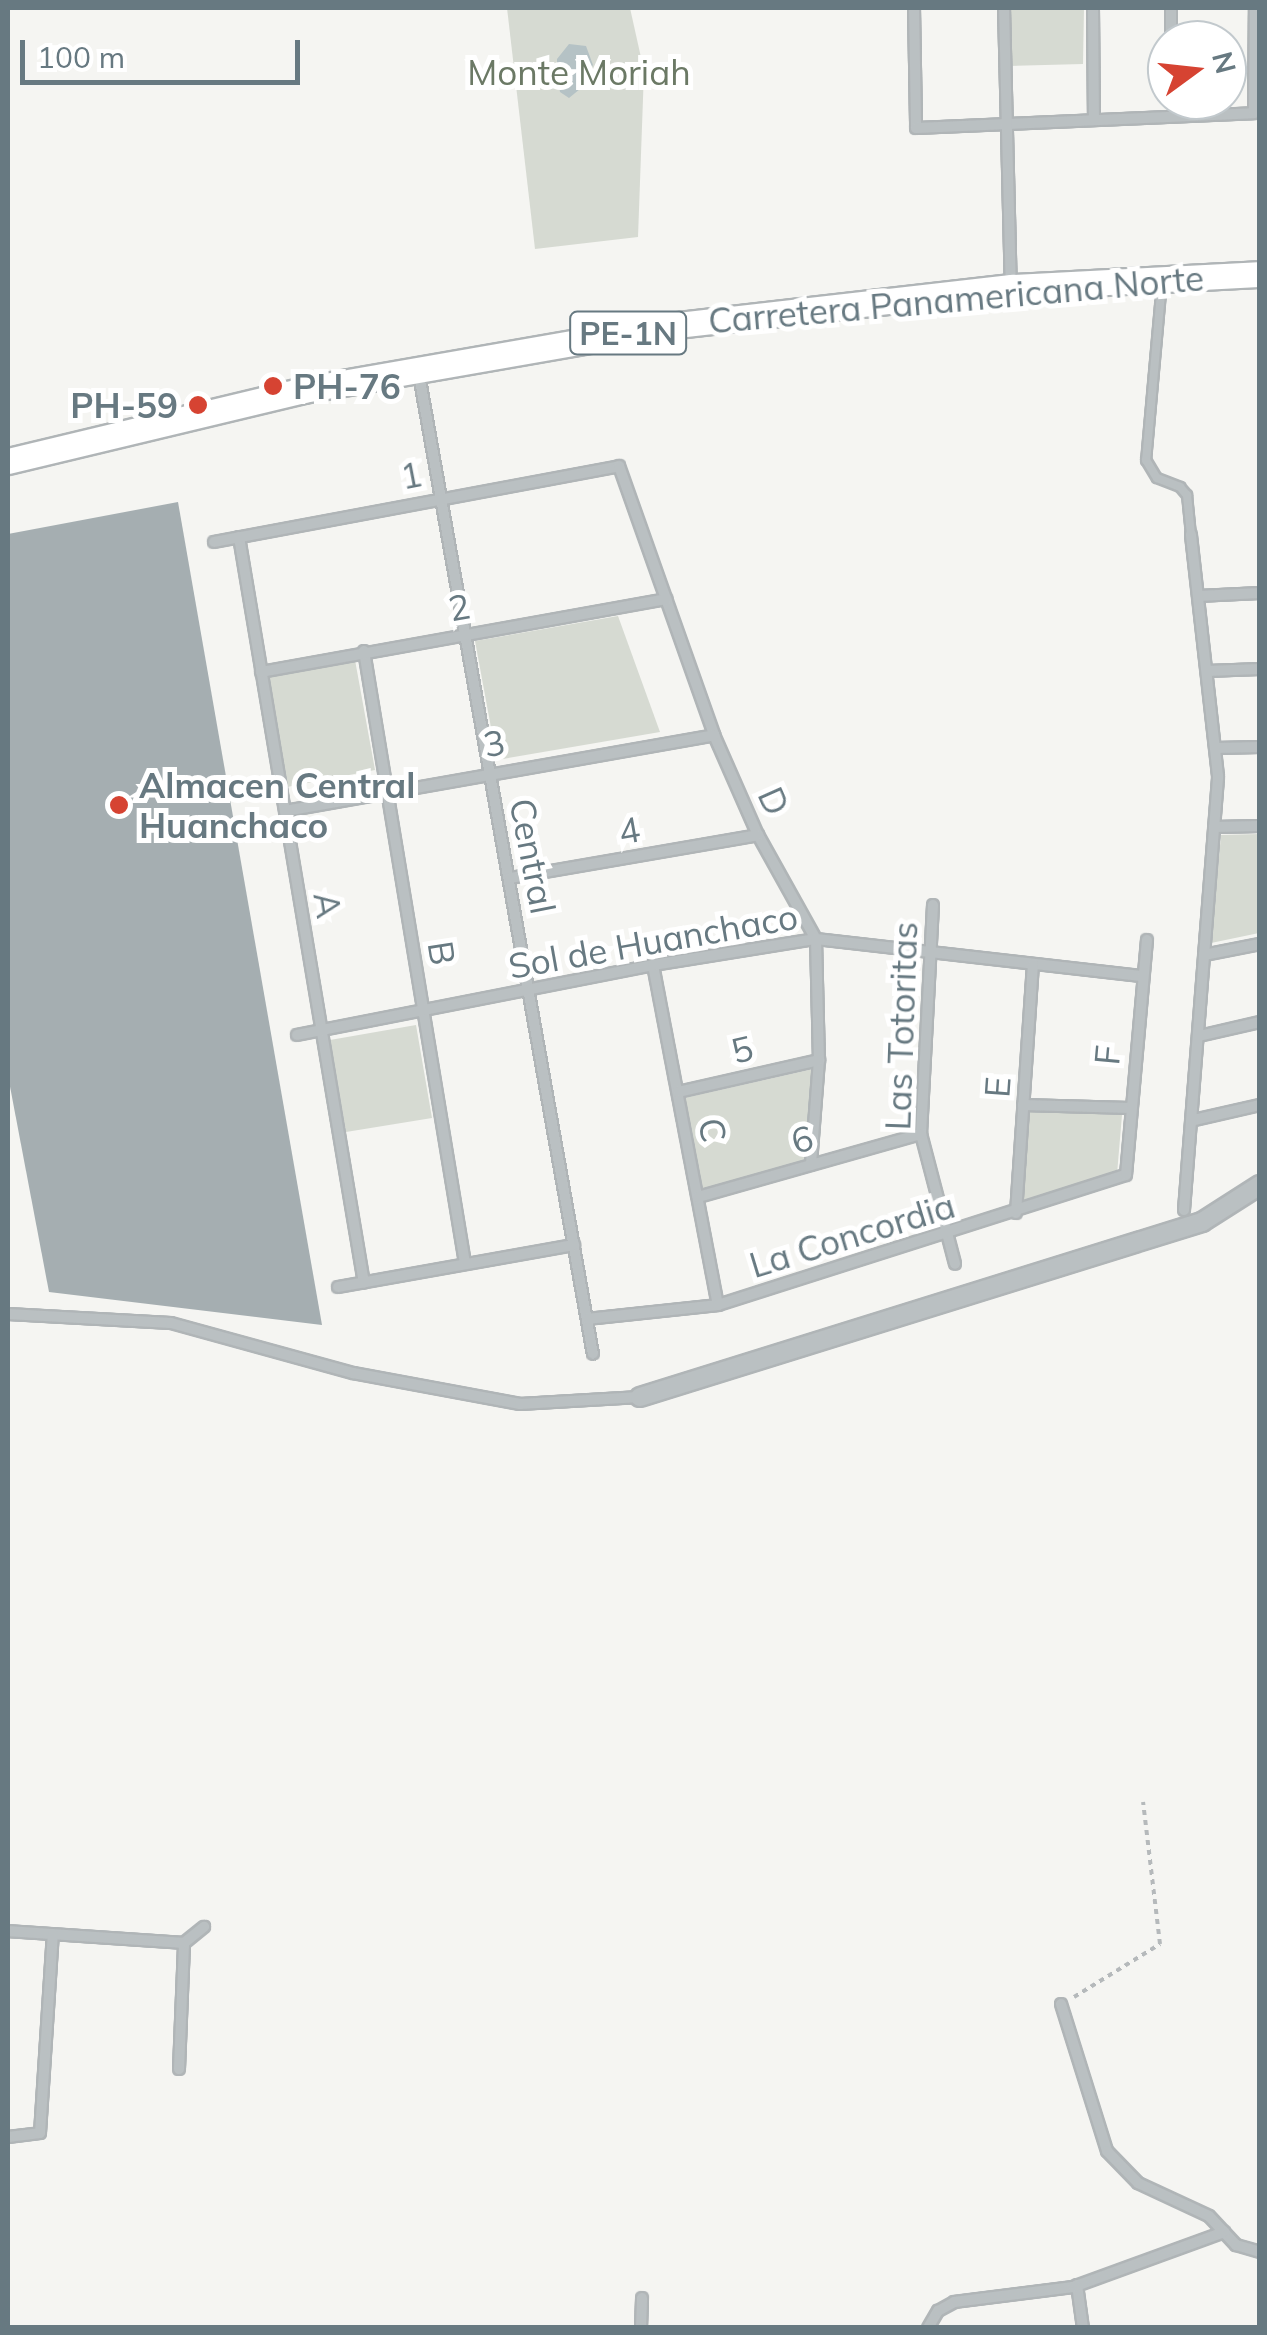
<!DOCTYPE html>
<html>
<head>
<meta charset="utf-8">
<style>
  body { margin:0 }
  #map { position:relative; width:1267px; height:2335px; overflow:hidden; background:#f5f5f2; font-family:Mulish,sans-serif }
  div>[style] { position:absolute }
  .green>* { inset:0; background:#d6dad2 }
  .water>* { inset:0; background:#b5c2c5 }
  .building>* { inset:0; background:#a5aeb1 }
  .path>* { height:4px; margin-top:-2px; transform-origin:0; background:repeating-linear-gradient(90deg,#b5b9bb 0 5px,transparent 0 10px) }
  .roads { filter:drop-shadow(2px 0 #b0b5b7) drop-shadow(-2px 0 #b0b5b7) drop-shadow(0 2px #b0b5b7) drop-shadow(0 -2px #b0b5b7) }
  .service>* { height:8px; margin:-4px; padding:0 4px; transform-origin:4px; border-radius:4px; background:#bac0c2 }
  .minor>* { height:10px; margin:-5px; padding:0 5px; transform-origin:5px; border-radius:5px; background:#bac0c2 }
  .tertiary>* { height:18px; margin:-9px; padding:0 9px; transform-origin:9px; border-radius:9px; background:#bac0c2 }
  .trunk>* { height:25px; margin:-12.5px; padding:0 12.5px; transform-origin:12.5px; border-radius:12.5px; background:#fff }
  .dots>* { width:28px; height:28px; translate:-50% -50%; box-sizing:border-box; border:5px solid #fff; border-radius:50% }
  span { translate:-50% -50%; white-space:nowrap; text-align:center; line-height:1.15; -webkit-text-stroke:10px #fff; paint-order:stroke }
  .shield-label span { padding:2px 8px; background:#fff; border:2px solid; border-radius:8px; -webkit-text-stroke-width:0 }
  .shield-label { font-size:32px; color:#677981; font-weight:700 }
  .park-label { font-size:35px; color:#6b7965 }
  .street-label { font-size:35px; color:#677981 }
  .poi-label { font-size:35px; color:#677981; font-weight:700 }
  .left { translate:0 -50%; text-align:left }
  .right { translate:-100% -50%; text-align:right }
  .frame { position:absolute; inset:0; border:10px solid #677981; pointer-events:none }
  .north { position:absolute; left:1147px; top:20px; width:100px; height:100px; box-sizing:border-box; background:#fff; border:2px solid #c2c9cd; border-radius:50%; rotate:75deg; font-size:28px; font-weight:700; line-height:40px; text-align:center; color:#677981 }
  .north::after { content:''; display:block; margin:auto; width:35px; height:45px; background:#d64332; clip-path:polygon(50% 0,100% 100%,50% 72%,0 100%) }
  .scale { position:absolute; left:20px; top:40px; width:280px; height:45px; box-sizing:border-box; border:5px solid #677981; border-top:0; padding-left:12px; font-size:30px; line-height:35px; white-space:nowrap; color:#677981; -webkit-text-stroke:8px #fff; paint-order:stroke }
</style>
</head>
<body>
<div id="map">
  <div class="green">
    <i style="clip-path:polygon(507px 8px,630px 8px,644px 71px,638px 237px,535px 249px)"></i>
    <i style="clip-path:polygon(1009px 8px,1084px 8px,1083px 64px,1009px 66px)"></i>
    <i style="clip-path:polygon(618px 616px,660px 732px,497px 760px,475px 641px)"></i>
    <i style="clip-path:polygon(355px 660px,375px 770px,287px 787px,266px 674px)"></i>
    <i style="clip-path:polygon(1259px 834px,1259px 933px,1211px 943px,1221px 835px)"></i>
    <i style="clip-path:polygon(416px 1025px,432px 1118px,346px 1132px,330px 1040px)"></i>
    <i style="clip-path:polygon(813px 1069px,805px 1163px,701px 1193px,684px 1098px)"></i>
    <i style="clip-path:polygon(1027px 1111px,1122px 1115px,1117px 1174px,1023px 1207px)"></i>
  </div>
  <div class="water">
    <i style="clip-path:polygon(569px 44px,586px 46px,593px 65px,586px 76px,593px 81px,591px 89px,580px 89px,569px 98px,560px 92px,557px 74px,557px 59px)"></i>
  </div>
  <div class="building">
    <i style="clip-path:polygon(178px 502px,322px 1325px,49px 1292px,8px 1076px,8px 534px)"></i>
  </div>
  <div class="path">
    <i style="left:1074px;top:1997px;width:101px;rotate:-31.6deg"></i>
    <i style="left:1160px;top:1944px;width:143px;rotate:-96.8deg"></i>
  </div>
  <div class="roads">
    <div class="service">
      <i style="left:1162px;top:282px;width:179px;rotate:95.1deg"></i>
      <i style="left:1146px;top:460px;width:21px;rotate:59deg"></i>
      <i style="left:1157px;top:478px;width:25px;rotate:21deg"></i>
      <i style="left:1180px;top:487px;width:11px;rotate:49deg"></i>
      <i style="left:1187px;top:495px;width:40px;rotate:84.3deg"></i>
    </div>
    <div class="minor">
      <i style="left:914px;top:8px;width:120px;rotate:89deg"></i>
      <i style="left:916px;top:128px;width:338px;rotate:-2.5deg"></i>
      <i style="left:1254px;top:113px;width:105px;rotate:-89.5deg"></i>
      <i style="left:1004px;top:8px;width:278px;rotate:88.6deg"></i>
      <i style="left:1093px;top:8px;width:110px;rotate:89.5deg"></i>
      <i style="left:1171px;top:8px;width:32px;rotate:90deg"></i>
      <i style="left:418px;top:369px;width:1000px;rotate:79.93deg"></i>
      <i style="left:239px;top:537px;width:756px;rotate:80.49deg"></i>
      <i style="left:214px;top:542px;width:412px;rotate:-10.6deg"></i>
      <i style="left:619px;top:466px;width:285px;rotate:70.5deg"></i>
      <i style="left:714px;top:735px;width:109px;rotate:66.3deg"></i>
      <i style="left:758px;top:835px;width:119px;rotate:60.9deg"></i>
      <i style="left:816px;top:939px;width:121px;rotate:88.6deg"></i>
      <i style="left:819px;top:1060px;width:105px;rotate:94.4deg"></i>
      <i style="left:1198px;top:596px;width:62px;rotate:-2.8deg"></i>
      <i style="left:364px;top:651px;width:620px;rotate:80.63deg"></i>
      <i style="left:1207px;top:671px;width:53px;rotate:-2.2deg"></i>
      <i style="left:261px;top:672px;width:412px;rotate:-10.2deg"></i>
      <i style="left:1215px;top:748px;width:45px;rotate:-1.3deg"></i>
      <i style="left:285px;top:811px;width:436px;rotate:-10deg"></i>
      <i style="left:1214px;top:827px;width:46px;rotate:-1.2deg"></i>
      <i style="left:510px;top:878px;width:252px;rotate:-9.8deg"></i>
      <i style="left:933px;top:905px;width:229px;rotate:93deg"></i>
      <i style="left:921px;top:1134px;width:134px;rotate:75.3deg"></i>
      <i style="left:1204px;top:955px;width:57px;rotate:-11.1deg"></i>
      <i style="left:653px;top:965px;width:346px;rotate:79.2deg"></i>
      <i style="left:297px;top:1035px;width:363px;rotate:-11.1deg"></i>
      <i style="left:653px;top:965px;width:165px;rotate:-9.1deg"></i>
      <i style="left:816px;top:939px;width:327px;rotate:6.5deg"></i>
      <i style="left:1199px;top:1036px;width:63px;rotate:-12.9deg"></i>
      <i style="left:678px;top:1092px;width:145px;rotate:-12.8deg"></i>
      <i style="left:1023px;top:1105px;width:107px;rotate:1.6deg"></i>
      <i style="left:1194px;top:1120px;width:68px;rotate:-12.8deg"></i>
      <i style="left:698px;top:1197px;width:232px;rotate:-15.8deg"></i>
      <i style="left:1184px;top:1210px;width:435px;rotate:-85.5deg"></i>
      <i style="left:1218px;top:776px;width:243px;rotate:-96.4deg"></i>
      <i style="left:1016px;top:1213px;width:249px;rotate:-86.1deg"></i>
      <i style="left:338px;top:1287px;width:240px;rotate:-10.1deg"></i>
      <i style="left:8px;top:1314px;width:163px;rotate:3.2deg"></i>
      <i style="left:171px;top:1323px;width:189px;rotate:15.4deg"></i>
      <i style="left:353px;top:1373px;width:170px;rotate:10.5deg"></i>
      <i style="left:520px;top:1404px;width:120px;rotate:-3.3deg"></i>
      <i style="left:587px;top:1319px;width:132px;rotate:-6.1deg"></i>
      <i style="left:718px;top:1305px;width:428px;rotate:-17.7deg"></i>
      <i style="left:1126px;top:1175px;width:236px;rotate:-84.9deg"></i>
      <i style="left:8px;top:1931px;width:176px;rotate:3.9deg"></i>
      <i style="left:1061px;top:2004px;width:154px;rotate:72.6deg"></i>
      <i style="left:1107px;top:2151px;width:45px;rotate:45.9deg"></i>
      <i style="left:1138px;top:2183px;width:78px;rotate:24.9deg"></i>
      <i style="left:1209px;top:2216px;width:40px;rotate:47deg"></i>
      <i style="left:1236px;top:2245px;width:25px;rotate:16deg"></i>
      <i style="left:179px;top:2069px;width:126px;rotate:-87.7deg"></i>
      <i style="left:184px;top:1943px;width:26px;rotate:-39deg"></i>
      <i style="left:8px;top:2137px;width:32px;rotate:-7deg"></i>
      <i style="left:40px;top:2133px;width:199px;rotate:-86.3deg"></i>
      <i style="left:1077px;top:2285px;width:43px;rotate:82.1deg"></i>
      <i style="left:641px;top:2328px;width:30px;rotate:-88deg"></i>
      <i style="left:928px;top:2328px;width:20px;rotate:-60deg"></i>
      <i style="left:938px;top:2311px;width:18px;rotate:-29deg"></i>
      <i style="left:954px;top:2302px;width:120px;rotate:-7.2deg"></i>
      <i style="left:1073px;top:2287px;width:161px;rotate:-20deg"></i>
    </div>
    <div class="tertiary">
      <i style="left:640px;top:1397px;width:589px;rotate:-17.3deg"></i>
      <i style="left:1202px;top:1222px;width:69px;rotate:-32.5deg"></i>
    </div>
    <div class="trunk">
      <i style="left:8px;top:461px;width:303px;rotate:-13.5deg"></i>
      <i style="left:303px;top:390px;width:372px;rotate:-9.9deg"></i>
      <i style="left:669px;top:326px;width:345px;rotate:-6.5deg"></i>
      <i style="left:1012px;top:287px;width:248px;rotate:-3deg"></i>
    </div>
  </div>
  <div class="dots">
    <i style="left:273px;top:386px;background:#d64332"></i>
    <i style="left:198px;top:405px;background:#d64332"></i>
    <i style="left:119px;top:805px;background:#d64332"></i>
  </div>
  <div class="shield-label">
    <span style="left:628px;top:333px">PE-1N</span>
  </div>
  <div class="park-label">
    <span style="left:579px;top:72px">Monte Moriah</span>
  </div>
  <div class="street-label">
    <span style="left:956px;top:299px;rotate:-5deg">Carretera Panamericana Norte</span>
    <span style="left:411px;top:475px;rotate:-11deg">1</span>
    <span style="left:459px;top:607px;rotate:-10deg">2</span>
    <span style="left:494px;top:743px;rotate:-10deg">3</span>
    <span style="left:774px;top:801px;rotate:66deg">D</span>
    <span style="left:629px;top:830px;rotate:-10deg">4</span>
    <span style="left:533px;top:856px;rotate:79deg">Central</span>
    <span style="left:328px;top:905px;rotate:81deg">A</span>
    <span style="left:653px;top:941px;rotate:-10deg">Sol de Huanchaco</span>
    <span style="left:442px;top:953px;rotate:81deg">B</span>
    <span style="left:901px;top:1026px;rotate:-88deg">Las Totoritas</span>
    <span style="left:742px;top:1049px;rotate:-13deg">5</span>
    <span style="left:1107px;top:1055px;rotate:-85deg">F</span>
    <span style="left:997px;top:1087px;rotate:-86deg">E</span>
    <span style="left:713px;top:1130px;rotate:80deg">C</span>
    <span style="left:802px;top:1139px;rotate:-16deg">6</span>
    <span style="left:852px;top:1235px;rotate:-17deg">La Concordia</span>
  </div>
  <div class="poi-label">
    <span class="left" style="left:293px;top:386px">PH-76</span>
    <span class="right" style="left:178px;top:405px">PH-59</span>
    <span class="left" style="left:139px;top:805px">Almacen Central<br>Huanchaco</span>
  </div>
  <div class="frame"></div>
  <div class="north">N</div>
  <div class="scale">100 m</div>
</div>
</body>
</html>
